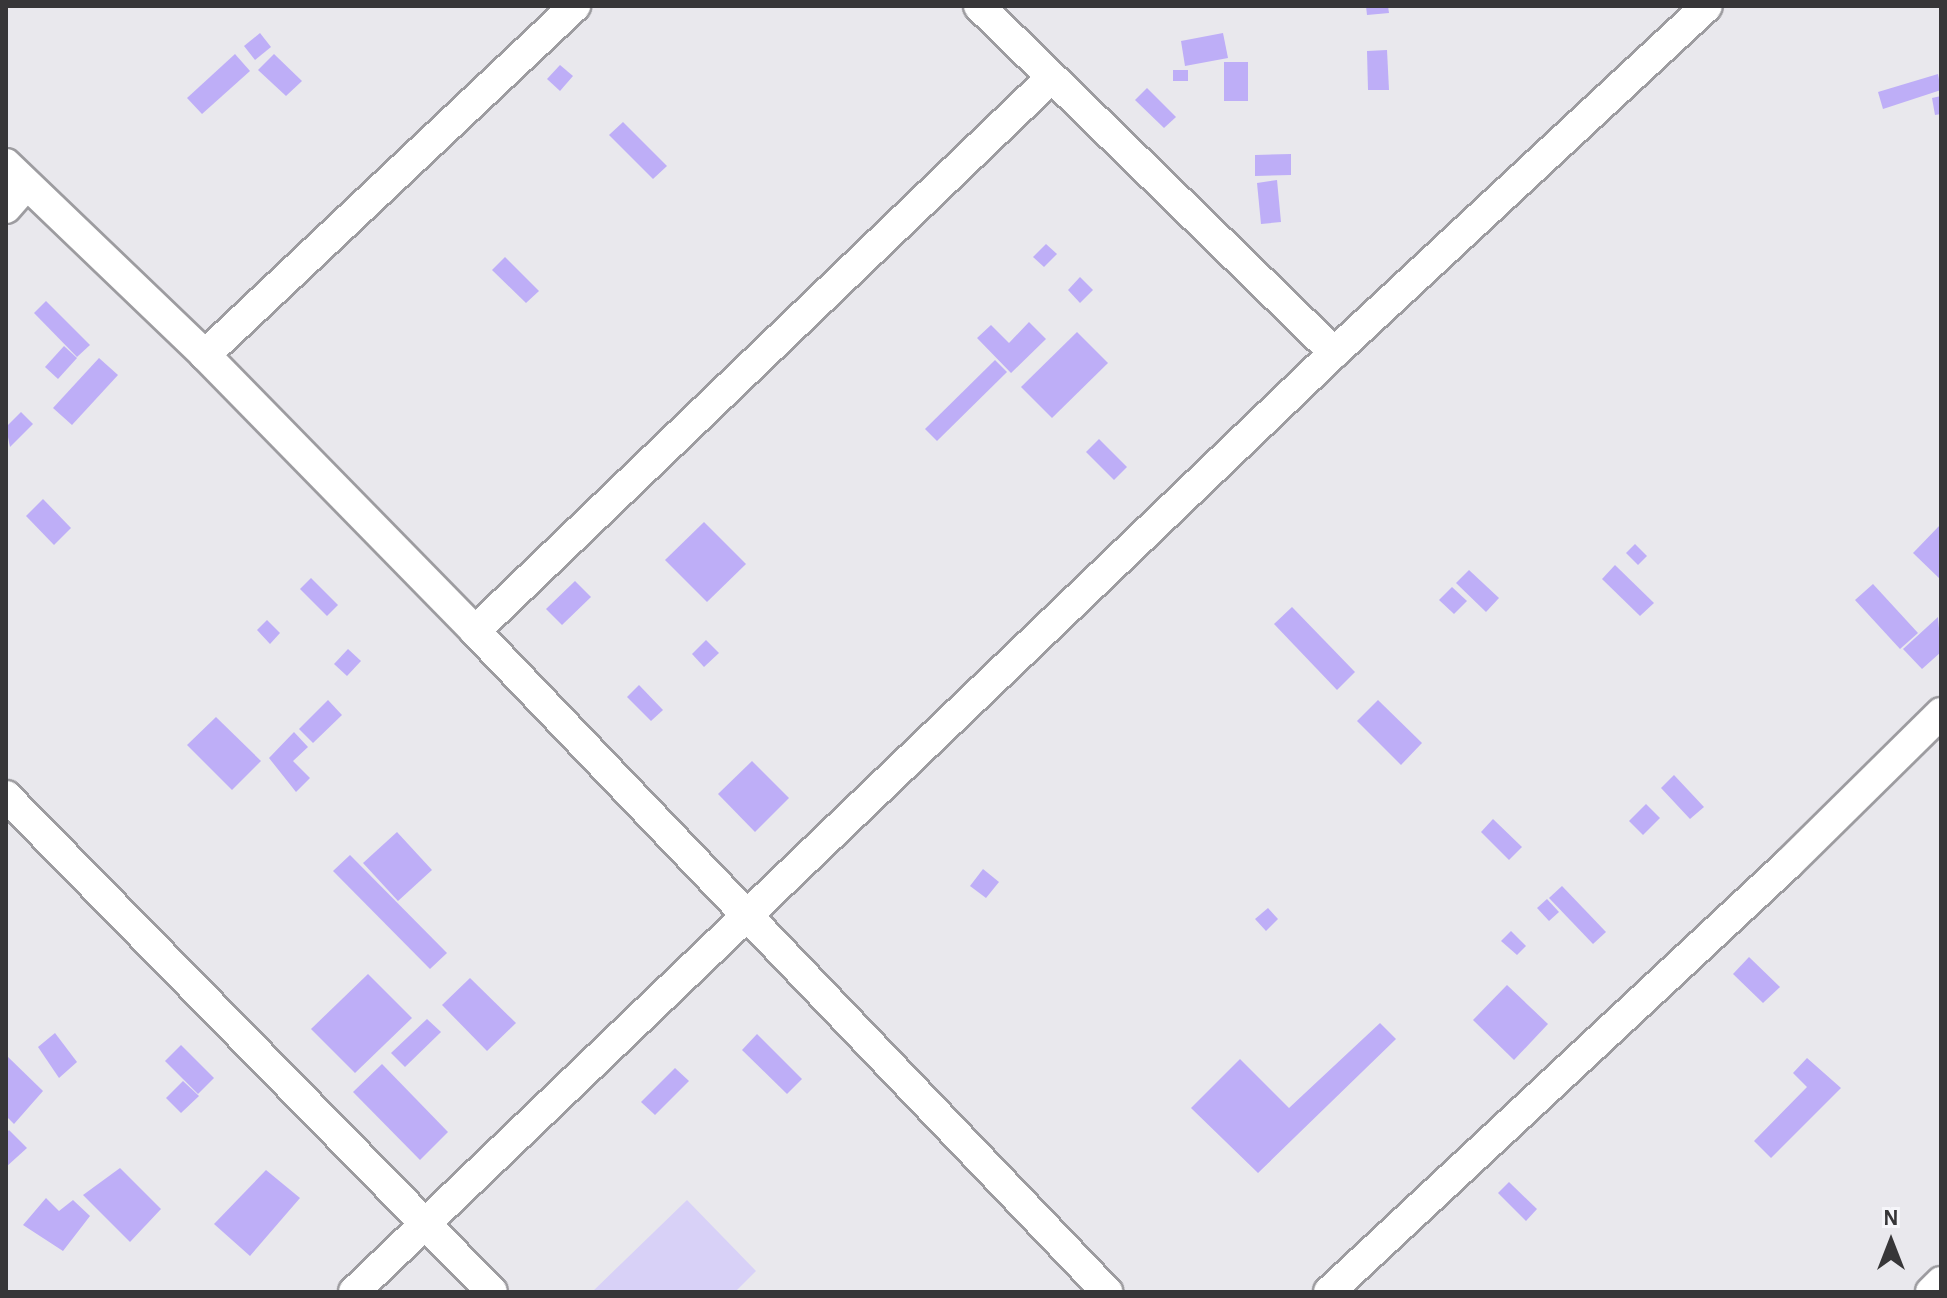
<!DOCTYPE html>
<html>
<head>
<meta charset="utf-8">
<style>
  body { margin:0 }
  #map { position:relative; width:1947px; height:1298px; overflow:hidden; background:#e9e8ed; font-family:"Alegreya Sans",sans-serif }
  div>[style] { position:absolute }
  .green>* { inset:0; background:#d8d1f7 }
  .building>* { inset:0; background:#beaef7 }
  .roads { filter:drop-shadow(2px 0 #9d9ca0) drop-shadow(-2px 0 #9d9ca0) drop-shadow(0 2px #9d9ca0) drop-shadow(0 -2px #9d9ca0) }
  .minor>* { height:30px; margin:-15px; padding:0 15px; transform-origin:15px; border-radius:15px; background:#fff }
  span { translate:-50% -50%; white-space:nowrap; text-align:center; line-height:1.15; -webkit-text-stroke:7px #f6f6fa; paint-order:stroke }
  .frame { position:absolute; inset:0; border:8px solid #373638; pointer-events:none }
  .north { position:absolute; left:1851px; top:1202px; width:80px; height:80px; -webkit-text-stroke:6px #f6f6fa; paint-order:stroke; rotate:0deg; font-size:22px; font-weight:700; line-height:32px; text-align:center; color:#373638 }
  .north::after { content:''; display:block; margin:auto; width:28px; height:36px; background:#373638; clip-path:polygon(50% 0,100% 100%,50% 72%,0 100%) }
</style>
</head>
<body>
<div id="map">
  <div class="green">
    <i style="clip-path:polygon(687px 1200px,756px 1271px,735px 1292px,592px 1292px)"></i>
  </div>
  <div class="building">
    <i style="clip-path:polygon(1366px 6px,1388px 6px,1389px 13px,1367px 15px)"></i>
    <i style="clip-path:polygon(260px 33px,271px 47px,255px 60px,244px 46px)"></i>
    <i style="clip-path:polygon(1223px 33px,1228px 58px,1185px 66px,1181px 41px)"></i>
    <i style="clip-path:polygon(1387px 50px,1389px 90px,1368px 90px,1367px 51px)"></i>
    <i style="clip-path:polygon(235px 54px,250px 71px,202px 114px,187px 98px)"></i>
    <i style="clip-path:polygon(274px 54px,302px 81px,286px 96px,258px 70px)"></i>
    <i style="clip-path:polygon(1224px 62px,1248px 62px,1248px 101px,1224px 101px)"></i>
    <i style="clip-path:polygon(560px 65px,573px 76px,560px 91px,547px 79px)"></i>
    <i style="clip-path:polygon(1173px 70px,1188px 70px,1188px 81px,1173px 81px)"></i>
    <i style="clip-path:polygon(1938px 74px,1941px 90px,1883px 109px,1878px 92px)"></i>
    <i style="clip-path:polygon(1147px 88px,1176px 117px,1164px 128px,1135px 100px)"></i>
    <i style="clip-path:polygon(1941px 96px,1941px 114px,1935px 115px,1932px 98px)"></i>
    <i style="clip-path:polygon(623px 122px,667px 166px,653px 179px,609px 135px)"></i>
    <i style="clip-path:polygon(1291px 154px,1291px 175px,1255px 176px,1255px 155px)"></i>
    <i style="clip-path:polygon(1277px 180px,1281px 222px,1261px 224px,1257px 183px)"></i>
    <i style="clip-path:polygon(1046px 244px,1057px 254px,1044px 267px,1033px 257px)"></i>
    <i style="clip-path:polygon(505px 257px,539px 291px,526px 303px,492px 270px)"></i>
    <i style="clip-path:polygon(1080px 277px,1093px 290px,1080px 303px,1068px 290px)"></i>
    <i style="clip-path:polygon(46px 301px,90px 345px,77px 357px,34px 313px)"></i>
    <i style="clip-path:polygon(1029px 322px,1046px 339px,1011px 373px,977px 338px,991px 325px,1009px 343px)"></i>
    <i style="clip-path:polygon(1077px 332px,1108px 363px,1052px 418px,1021px 387px)"></i>
    <i style="clip-path:polygon(64px 346px,77px 358px,58px 379px,45px 367px)"></i>
    <i style="clip-path:polygon(99px 358px,118px 375px,72px 425px,53px 408px)"></i>
    <i style="clip-path:polygon(995px 360px,1007px 372px,937px 441px,925px 429px)"></i>
    <i style="clip-path:polygon(21px 412px,33px 424px,10px 447px,6px 427px)"></i>
    <i style="clip-path:polygon(1099px 439px,1127px 467px,1114px 480px,1086px 452px)"></i>
    <i style="clip-path:polygon(43px 499px,71px 528px,54px 545px,26px 516px)"></i>
    <i style="clip-path:polygon(704px 522px,746px 564px,707px 602px,665px 560px)"></i>
    <i style="clip-path:polygon(1941px 524px,1941px 580px,1913px 553px)"></i>
    <i style="clip-path:polygon(1635px 544px,1647px 556px,1638px 565px,1626px 553px)"></i>
    <i style="clip-path:polygon(1615px 565px,1654px 603px,1640px 616px,1602px 579px)"></i>
    <i style="clip-path:polygon(1469px 570px,1499px 598px,1486px 612px,1456px 583px)"></i>
    <i style="clip-path:polygon(311px 578px,338px 605px,327px 616px,300px 589px)"></i>
    <i style="clip-path:polygon(575px 581px,591px 597px,562px 625px,546px 609px)"></i>
    <i style="clip-path:polygon(1873px 584px,1918px 633px,1900px 649px,1855px 600px)"></i>
    <i style="clip-path:polygon(1452px 587px,1467px 601px,1454px 614px,1439px 600px)"></i>
    <i style="clip-path:polygon(1292px 607px,1355px 672px,1337px 690px,1274px 624px)"></i>
    <i style="clip-path:polygon(1938px 617px,1941px 652px,1922px 669px,1903px 649px)"></i>
    <i style="clip-path:polygon(267px 620px,280px 633px,270px 644px,257px 630px)"></i>
    <i style="clip-path:polygon(706px 640px,719px 653px,704px 667px,692px 654px)"></i>
    <i style="clip-path:polygon(348px 649px,361px 661px,347px 676px,334px 664px)"></i>
    <i style="clip-path:polygon(639px 685px,663px 710px,651px 721px,627px 697px)"></i>
    <i style="clip-path:polygon(328px 700px,342px 715px,313px 743px,299px 729px)"></i>
    <i style="clip-path:polygon(1378px 700px,1422px 743px,1401px 765px,1357px 721px)"></i>
    <i style="clip-path:polygon(216px 717px,261px 761px,232px 790px,187px 745px)"></i>
    <i style="clip-path:polygon(294px 732px,308px 747px,293px 761px,310px 778px,296px 792px,269px 758px)"></i>
    <i style="clip-path:polygon(752px 761px,789px 798px,755px 832px,718px 794px)"></i>
    <i style="clip-path:polygon(1674px 775px,1704px 807px,1690px 819px,1661px 788px)"></i>
    <i style="clip-path:polygon(1646px 804px,1660px 818px,1643px 835px,1629px 821px)"></i>
    <i style="clip-path:polygon(1493px 819px,1522px 847px,1509px 860px,1481px 832px)"></i>
    <i style="clip-path:polygon(397px 832px,432px 870px,398px 901px,363px 863px)"></i>
    <i style="clip-path:polygon(350px 855px,447px 953px,430px 969px,333px 871px)"></i>
    <i style="clip-path:polygon(983px 869px,999px 882px,986px 898px,970px 886px)"></i>
    <i style="clip-path:polygon(1562px 886px,1606px 932px,1593px 944px,1549px 898px)"></i>
    <i style="clip-path:polygon(1547px 899px,1559px 912px,1549px 921px,1537px 908px)"></i>
    <i style="clip-path:polygon(1268px 908px,1278px 919px,1266px 931px,1255px 919px)"></i>
    <i style="clip-path:polygon(1511px 931px,1526px 946px,1517px 955px,1501px 941px)"></i>
    <i style="clip-path:polygon(1749px 957px,1780px 987px,1763px 1003px,1733px 974px)"></i>
    <i style="clip-path:polygon(368px 974px,412px 1018px,355px 1073px,311px 1029px)"></i>
    <i style="clip-path:polygon(470px 978px,516px 1023px,487px 1051px,442px 1005px)"></i>
    <i style="clip-path:polygon(1507px 985px,1548px 1024px,1514px 1060px,1473px 1020px)"></i>
    <i style="clip-path:polygon(427px 1019px,441px 1032px,405px 1067px,391px 1053px)"></i>
    <i style="clip-path:polygon(1380px 1023px,1396px 1039px,1258px 1173px,1191px 1108px,1240px 1059px,1289px 1108px)"></i>
    <i style="clip-path:polygon(55px 1033px,77px 1062px,59px 1078px,38px 1047px)"></i>
    <i style="clip-path:polygon(757px 1034px,802px 1079px,787px 1094px,742px 1050px)"></i>
    <i style="clip-path:polygon(181px 1045px,214px 1078px,198px 1094px,165px 1061px)"></i>
    <i style="clip-path:polygon(6px 1055px,43px 1091px,14px 1124px,6px 1116px)"></i>
    <i style="clip-path:polygon(1807px 1058px,1841px 1088px,1771px 1158px,1754px 1141px,1807px 1087px,1793px 1073px)"></i>
    <i style="clip-path:polygon(382px 1064px,448px 1132px,420px 1160px,353px 1092px)"></i>
    <i style="clip-path:polygon(675px 1068px,689px 1081px,655px 1115px,641px 1102px)"></i>
    <i style="clip-path:polygon(183px 1081px,199px 1096px,181px 1113px,166px 1098px)"></i>
    <i style="clip-path:polygon(9px 1130px,27px 1148px,6px 1167px,6px 1133px)"></i>
    <i style="clip-path:polygon(120px 1168px,161px 1209px,130px 1242px,83px 1195px)"></i>
    <i style="clip-path:polygon(266px 1170px,300px 1198px,250px 1256px,214px 1224px)"></i>
    <i style="clip-path:polygon(1509px 1182px,1537px 1209px,1526px 1221px,1498px 1193px)"></i>
    <i style="clip-path:polygon(46px 1198px,59px 1211px,73px 1200px,90px 1216px,63px 1251px,23px 1225px)"></i>
  </div>
  <div class="roads">
    <div class="minor">
      <i style="left:979px;top:6px;width:496px;rotate:44.3deg"></i>
      <i style="left:6px;top:164px;width:276px;rotate:43.8deg"></i>
      <i style="left:205px;top:355px;width:386px;rotate:45.6deg"></i>
      <i style="left:475px;top:631px;width:915px;rotate:46.28deg"></i>
      <i style="left:6px;top:208px;width:30px;rotate:-49deg"></i>
      <i style="left:205px;top:355px;width:509px;rotate:-43.33deg"></i>
      <i style="left:475px;top:631px;width:797px;rotate:-43.83deg"></i>
      <i style="left:6px;top:796px;width:694px;rotate:45.58deg"></i>
      <i style="left:354px;top:1292px;width:1357px;rotate:-43.78deg"></i>
      <i style="left:1334px;top:353px;width:509px;rotate:-42.93deg"></i>
      <i style="left:1329px;top:1292px;width:628px;rotate:-43deg"></i>
      <i style="left:1788px;top:864px;width:215px;rotate:-44.6deg"></i>
      <i style="left:1931px;top:1292px;width:14px;rotate:-45deg"></i>
    </div>
  </div>
  <div class="frame"></div>
  <div class="north">N</div>
</div>
</body>
</html>
